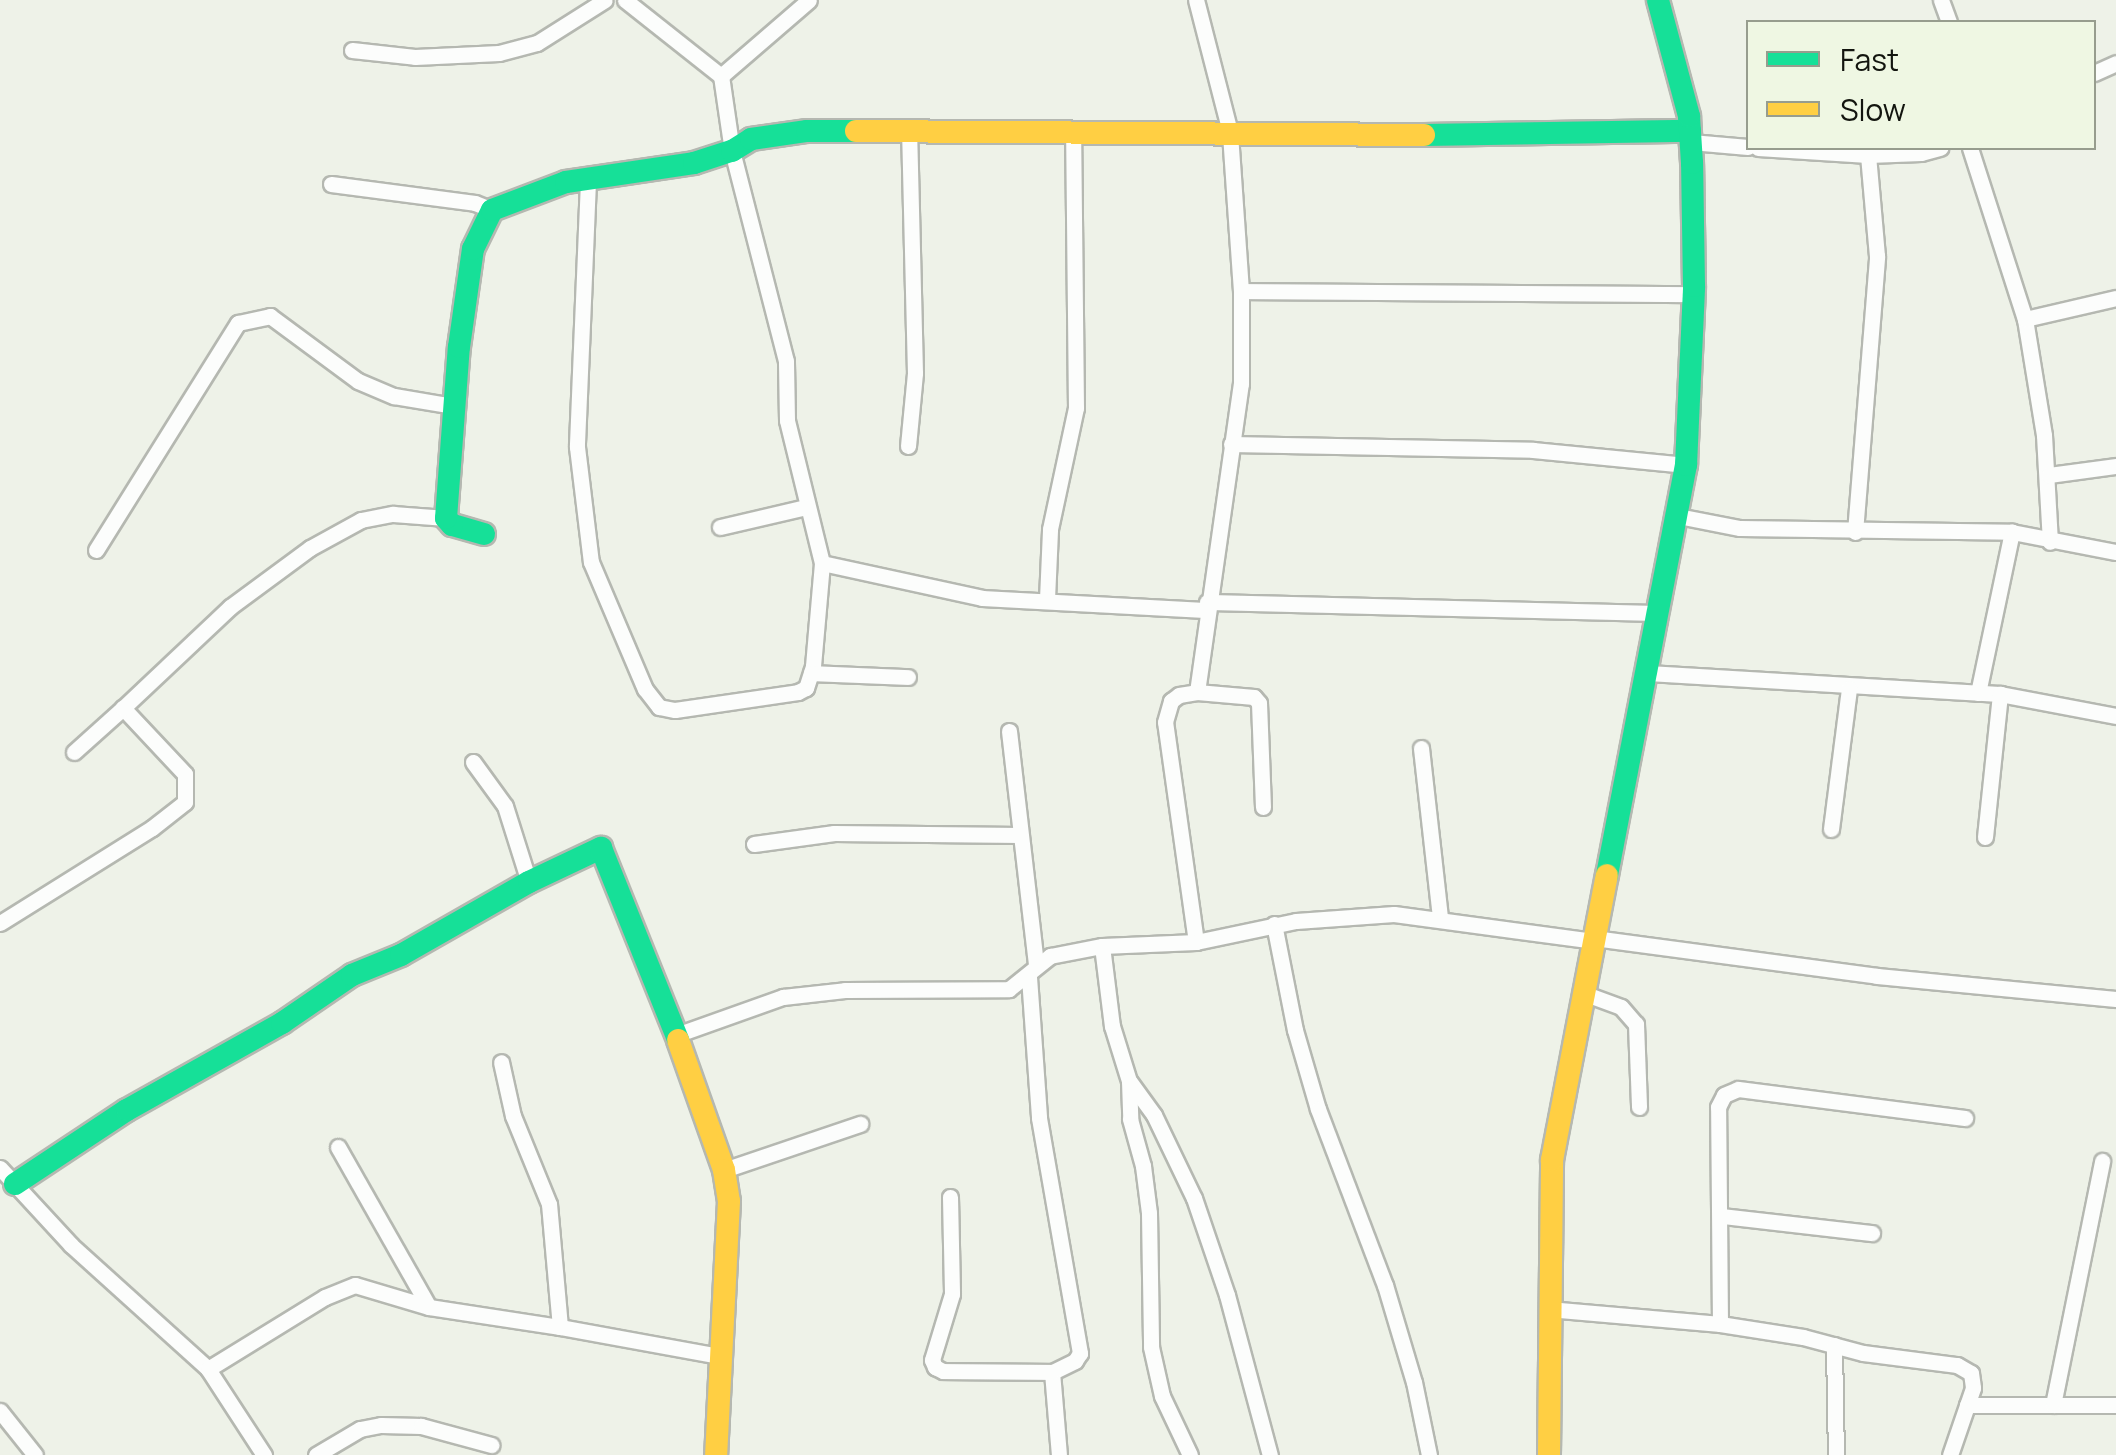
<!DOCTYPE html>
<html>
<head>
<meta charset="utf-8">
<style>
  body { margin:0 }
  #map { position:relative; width:2116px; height:1455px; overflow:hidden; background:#eef2e8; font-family:Manrope,sans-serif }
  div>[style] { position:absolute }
  .roads { filter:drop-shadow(2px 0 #b5b8b1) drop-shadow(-2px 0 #b5b8b1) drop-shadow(0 2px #b5b8b1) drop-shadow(0 -2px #b5b8b1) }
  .street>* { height:15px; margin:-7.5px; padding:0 7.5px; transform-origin:7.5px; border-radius:7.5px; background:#fcfdfc }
  .fast>* { height:22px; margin:-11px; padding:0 11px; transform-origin:11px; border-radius:11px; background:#16e098 }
  .slow>* { height:22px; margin:-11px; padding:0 11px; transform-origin:11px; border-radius:11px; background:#ffcf43 }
  span { translate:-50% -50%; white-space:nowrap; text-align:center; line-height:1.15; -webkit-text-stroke:8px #eff7e3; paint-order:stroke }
  .legend { position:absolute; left:1746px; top:20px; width:350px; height:130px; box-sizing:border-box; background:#eff7e3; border:2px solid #979d8e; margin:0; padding:12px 18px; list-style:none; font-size:30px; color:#13150f }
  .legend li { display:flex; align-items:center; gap:20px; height:50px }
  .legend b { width:50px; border:2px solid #979d8e }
</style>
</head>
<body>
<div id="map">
  <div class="roads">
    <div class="street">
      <i style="left:625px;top:0;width:122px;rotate:38.4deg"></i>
      <i style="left:1941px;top:0;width:23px;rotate:70deg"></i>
      <i style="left:352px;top:50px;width:63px;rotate:6.3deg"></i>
      <i style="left:415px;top:57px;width:84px;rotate:-2.7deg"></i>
      <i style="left:499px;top:53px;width:39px;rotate:-15deg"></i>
      <i style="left:537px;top:43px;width:80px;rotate:-32.3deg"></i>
      <i style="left:2094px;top:73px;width:24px;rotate:-24deg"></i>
      <i style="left:1691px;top:142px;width:57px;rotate:5deg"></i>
      <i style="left:1758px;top:148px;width:110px;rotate:3.6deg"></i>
      <i style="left:1868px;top:155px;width:53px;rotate:-2.2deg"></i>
      <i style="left:1921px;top:153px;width:20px;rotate:-15deg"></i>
      <i style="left:1970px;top:148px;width:180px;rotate:72.2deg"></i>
      <i style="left:2025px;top:319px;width:118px;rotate:80.7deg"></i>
      <i style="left:2044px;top:435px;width:107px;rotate:86.8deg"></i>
      <i style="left:588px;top:181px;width:266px;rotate:92.4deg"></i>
      <i style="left:577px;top:447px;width:116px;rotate:83.1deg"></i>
      <i style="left:591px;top:562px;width:138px;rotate:67deg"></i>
      <i style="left:645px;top:689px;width:23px;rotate:52deg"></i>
      <i style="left:659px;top:707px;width:16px;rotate:11deg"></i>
      <i style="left:675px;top:710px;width:124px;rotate:-8.3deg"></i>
      <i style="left:798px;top:692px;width:9px;rotate:-27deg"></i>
      <i style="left:806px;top:688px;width:23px;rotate:-72deg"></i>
      <i style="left:813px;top:666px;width:103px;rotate:-85deg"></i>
      <i style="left:822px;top:563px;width:147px;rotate:-103.8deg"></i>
      <i style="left:787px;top:420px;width:59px;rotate:-91deg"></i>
      <i style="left:786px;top:361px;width:217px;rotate:-104.4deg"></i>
      <i style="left:732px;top:151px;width:76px;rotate:-98.3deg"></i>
      <i style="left:721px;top:76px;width:116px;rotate:-40.8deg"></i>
      <i style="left:331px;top:184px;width:145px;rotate:7.5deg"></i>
      <i style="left:475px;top:203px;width:18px;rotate:22deg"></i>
      <i style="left:1241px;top:291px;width:452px;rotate:0.4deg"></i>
      <i style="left:2025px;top:319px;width:93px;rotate:-13deg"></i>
      <i style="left:1231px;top:444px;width:302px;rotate:1.1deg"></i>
      <i style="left:1533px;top:450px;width:154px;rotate:5.6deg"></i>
      <i style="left:908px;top:446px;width:73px;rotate:-84.5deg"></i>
      <i style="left:915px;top:373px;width:241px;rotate:-91.4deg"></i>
      <i style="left:2049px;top:475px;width:68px;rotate:-7.7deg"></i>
      <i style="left:1678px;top:516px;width:63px;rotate:11deg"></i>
      <i style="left:1740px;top:528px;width:272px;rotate:0.8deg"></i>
      <i style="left:2012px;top:532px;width:106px;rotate:10.9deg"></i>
      <i style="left:720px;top:527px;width:88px;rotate:-13.1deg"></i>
      <i style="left:1855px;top:532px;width:277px;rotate:-85.4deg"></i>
      <i style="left:1877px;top:256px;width:101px;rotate:-95.1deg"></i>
      <i style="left:96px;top:550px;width:268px;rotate:-58deg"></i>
      <i style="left:238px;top:323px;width:33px;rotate:-12deg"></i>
      <i style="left:270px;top:316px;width:109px;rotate:36.5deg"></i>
      <i style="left:358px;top:381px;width:39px;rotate:23deg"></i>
      <i style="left:394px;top:396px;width:61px;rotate:9.5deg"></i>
      <i style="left:822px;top:563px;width:164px;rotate:12.3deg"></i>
      <i style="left:982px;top:598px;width:223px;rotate:3.1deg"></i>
      <i style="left:1047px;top:599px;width:70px;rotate:-87.5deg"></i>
      <i style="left:1050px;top:529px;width:124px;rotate:-77.9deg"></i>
      <i style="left:1076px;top:408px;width:277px;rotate:-90.6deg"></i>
      <i style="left:1207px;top:602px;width:452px;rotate:1.4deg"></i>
      <i style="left:811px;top:673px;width:97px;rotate:2.4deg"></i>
      <i style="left:1647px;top:673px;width:354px;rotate:3.4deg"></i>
      <i style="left:2000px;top:694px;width:118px;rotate:10.7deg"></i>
      <i style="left:1197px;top:692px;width:57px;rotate:5deg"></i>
      <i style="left:1254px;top:697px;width:8px;rotate:50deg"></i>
      <i style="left:1259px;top:703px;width:104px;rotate:87.8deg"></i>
      <i style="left:1978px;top:693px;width:165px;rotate:-78.1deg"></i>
      <i style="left:1009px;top:731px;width:236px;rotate:83.4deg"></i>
      <i style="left:1421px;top:748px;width:171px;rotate:83.6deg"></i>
      <i style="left:74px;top:752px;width:66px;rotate:-41.9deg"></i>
      <i style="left:473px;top:762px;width:54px;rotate:54deg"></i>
      <i style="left:505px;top:806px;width:80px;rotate:72.5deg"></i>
      <i style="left:1831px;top:829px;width:142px;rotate:-82.7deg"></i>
      <i style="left:1985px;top:837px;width:144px;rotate:-84deg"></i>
      <i style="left:754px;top:844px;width:81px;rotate:-7.8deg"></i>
      <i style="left:834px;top:833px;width:186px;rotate:0.6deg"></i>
      <i style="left:0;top:923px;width:179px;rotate:-32deg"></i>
      <i style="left:152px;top:828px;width:42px;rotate:-38.2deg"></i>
      <i style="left:185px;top:802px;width:28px;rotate:-90deg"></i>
      <i style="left:185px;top:774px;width:91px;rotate:-133.2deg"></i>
      <i style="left:123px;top:708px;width:147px;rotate:-43.3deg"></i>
      <i style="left:230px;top:607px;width:99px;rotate:-36.4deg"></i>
      <i style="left:310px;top:548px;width:58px;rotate:-28.8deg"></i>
      <i style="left:361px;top:520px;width:33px;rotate:-11deg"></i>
      <i style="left:393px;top:514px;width:53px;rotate:4.3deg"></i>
      <i style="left:1274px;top:924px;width:108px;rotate:78.8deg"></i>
      <i style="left:1295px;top:1030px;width:82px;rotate:73.8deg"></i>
      <i style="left:1318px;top:1109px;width:188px;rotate:69.2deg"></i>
      <i style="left:1385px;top:1285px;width:101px;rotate:73.4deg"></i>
      <i style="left:1414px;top:1382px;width:75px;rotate:78.4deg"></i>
      <i style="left:1594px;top:938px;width:286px;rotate:7.6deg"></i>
      <i style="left:1877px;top:976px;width:240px;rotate:5.5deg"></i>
      <i style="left:1196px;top:942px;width:222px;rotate:-98deg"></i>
      <i style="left:1165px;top:722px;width:22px;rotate:-74deg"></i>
      <i style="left:1171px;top:701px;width:10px;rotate:-37deg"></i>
      <i style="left:1179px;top:695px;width:18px;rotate:-9deg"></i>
      <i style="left:1197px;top:692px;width:311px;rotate:-81.9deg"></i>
      <i style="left:1241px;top:384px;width:93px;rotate:-90deg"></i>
      <i style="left:1241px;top:291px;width:159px;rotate:-94deg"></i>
      <i style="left:1230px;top:132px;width:136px;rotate:-104.4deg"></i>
      <i style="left:1102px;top:946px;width:81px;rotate:82.9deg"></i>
      <i style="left:1112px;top:1026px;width:58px;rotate:72.8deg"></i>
      <i style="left:1129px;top:1081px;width:38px;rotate:88deg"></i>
      <i style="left:1130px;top:1119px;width:49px;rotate:74.5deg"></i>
      <i style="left:1143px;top:1166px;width:47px;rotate:82.7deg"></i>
      <i style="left:1149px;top:1213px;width:134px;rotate:89.1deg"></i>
      <i style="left:1151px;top:1347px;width:50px;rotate:77.3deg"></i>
      <i style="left:1162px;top:1396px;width:65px;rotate:64.6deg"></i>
      <i style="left:1029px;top:977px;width:141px;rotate:85.9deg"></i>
      <i style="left:1039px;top:1118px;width:239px;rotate:80.1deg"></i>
      <i style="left:1080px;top:1353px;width:9px;rotate:122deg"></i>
      <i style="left:1075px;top:1361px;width:25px;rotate:154deg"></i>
      <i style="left:1052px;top:1372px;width:83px;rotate:85.2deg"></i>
      <i style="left:1583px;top:993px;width:40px;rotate:20.2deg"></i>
      <i style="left:1621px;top:1007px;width:23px;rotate:49deg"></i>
      <i style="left:1636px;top:1024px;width:83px;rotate:87.9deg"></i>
      <i style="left:676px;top:1035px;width:114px;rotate:-19.6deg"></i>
      <i style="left:783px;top:997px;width:62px;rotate:-6.4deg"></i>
      <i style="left:845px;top:990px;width:164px;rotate:-0.3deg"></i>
      <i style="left:1009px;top:989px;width:53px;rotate:-38.8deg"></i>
      <i style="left:1050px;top:956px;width:53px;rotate:-10.9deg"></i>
      <i style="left:1102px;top:946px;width:94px;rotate:-2.4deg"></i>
      <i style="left:1196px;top:942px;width:102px;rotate:-11.9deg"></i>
      <i style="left:1296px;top:921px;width:98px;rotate:-4.1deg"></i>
      <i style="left:1394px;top:914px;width:201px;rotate:7.7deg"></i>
      <i style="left:1130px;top:1082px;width:41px;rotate:54deg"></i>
      <i style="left:1154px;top:1115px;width:92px;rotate:64.3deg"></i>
      <i style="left:1194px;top:1198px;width:102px;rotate:71.2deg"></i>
      <i style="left:1227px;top:1295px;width:166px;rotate:75deg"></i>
      <i style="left:338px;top:1147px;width:184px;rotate:60.4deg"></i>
      <i style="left:0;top:1168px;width:105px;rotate:47.3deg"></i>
      <i style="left:71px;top:1245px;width:185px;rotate:42.1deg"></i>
      <i style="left:208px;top:1369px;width:103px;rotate:56.9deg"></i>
      <i style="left:724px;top:1170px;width:144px;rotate:-18.7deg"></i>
      <i style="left:950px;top:1197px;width:97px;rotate:88.8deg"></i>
      <i style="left:952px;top:1294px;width:69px;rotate:106.9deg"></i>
      <i style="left:932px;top:1360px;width:8px;rotate:67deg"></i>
      <i style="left:935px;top:1367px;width:9px;rotate:27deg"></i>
      <i style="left:943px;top:1371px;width:109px;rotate:0.5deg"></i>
      <i style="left:1722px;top:1216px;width:151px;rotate:6.5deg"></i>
      <i style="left:1548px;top:1309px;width:173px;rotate:5deg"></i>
      <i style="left:1720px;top:1324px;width:84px;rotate:8.9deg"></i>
      <i style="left:1803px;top:1337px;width:62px;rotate:14.9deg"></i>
      <i style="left:1863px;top:1353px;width:95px;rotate:7.3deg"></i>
      <i style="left:1957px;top:1365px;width:16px;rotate:30deg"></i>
      <i style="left:1971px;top:1373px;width:15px;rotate:82deg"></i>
      <i style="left:1973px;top:1388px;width:71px;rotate:108.9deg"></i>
      <i style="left:1720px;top:1324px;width:217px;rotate:-90.5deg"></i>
      <i style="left:1718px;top:1107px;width:13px;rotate:-63deg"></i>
      <i style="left:1724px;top:1095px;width:15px;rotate:-23deg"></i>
      <i style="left:1738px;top:1089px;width:229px;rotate:7.3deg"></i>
      <i style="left:560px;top:1327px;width:162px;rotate:10.3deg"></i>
      <i style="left:1834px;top:1345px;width:110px;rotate:89deg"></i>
      <i style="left:208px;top:1369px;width:137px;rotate:-31.6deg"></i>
      <i style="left:325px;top:1297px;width:32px;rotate:-22deg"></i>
      <i style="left:355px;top:1285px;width:77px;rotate:16.6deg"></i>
      <i style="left:429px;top:1307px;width:133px;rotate:8.7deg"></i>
      <i style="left:560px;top:1327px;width:123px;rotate:-95.1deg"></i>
      <i style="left:549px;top:1204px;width:95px;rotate:-112.2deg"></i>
      <i style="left:513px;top:1116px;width:55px;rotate:-102.5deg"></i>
      <i style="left:1967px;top:1405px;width:149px"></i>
      <i style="left:2053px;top:1405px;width:249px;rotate:-78.6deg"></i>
      <i style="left:0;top:1411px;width:56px;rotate:51.5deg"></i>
      <i style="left:316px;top:1455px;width:51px;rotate:-30.6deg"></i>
      <i style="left:360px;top:1429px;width:21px;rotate:-11deg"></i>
      <i style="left:381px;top:1425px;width:40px;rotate:1.4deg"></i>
      <i style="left:421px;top:1426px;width:73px;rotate:15.2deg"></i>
    </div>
    <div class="fast">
      <i style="left:1424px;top:135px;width:266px;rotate:-0.9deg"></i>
      <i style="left:484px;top:534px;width:33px;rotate:-164deg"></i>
      <i style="left:452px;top:525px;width:9px;rotate:-131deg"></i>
      <i style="left:446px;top:518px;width:171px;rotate:-85.7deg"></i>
      <i style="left:459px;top:347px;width:99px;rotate:-81.9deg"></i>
      <i style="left:473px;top:249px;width:43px;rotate:-64deg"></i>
      <i style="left:492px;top:210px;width:79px;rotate:-20.7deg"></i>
      <i style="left:566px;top:182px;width:129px;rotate:-8.4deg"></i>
      <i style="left:694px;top:163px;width:40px;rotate:-18deg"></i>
      <i style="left:732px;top:151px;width:22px;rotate:-32deg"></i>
      <i style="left:751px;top:139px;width:57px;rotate:-8.1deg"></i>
      <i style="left:807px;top:131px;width:49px"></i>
      <i style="left:1607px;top:875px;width:418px;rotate:-79.1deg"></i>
      <i style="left:1686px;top:465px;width:179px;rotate:-87.4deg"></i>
      <i style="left:1694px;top:286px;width:123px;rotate:-90.9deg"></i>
      <i style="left:1692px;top:163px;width:47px;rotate:-93.7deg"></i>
      <i style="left:1689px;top:116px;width:120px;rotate:-105deg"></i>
      <i style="left:15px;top:1184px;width:134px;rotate:-33.5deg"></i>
      <i style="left:127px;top:1110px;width:178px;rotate:-29.3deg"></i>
      <i style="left:282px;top:1023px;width:85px;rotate:-34.4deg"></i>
      <i style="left:352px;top:975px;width:53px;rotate:-22.2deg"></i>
      <i style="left:401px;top:955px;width:147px;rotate:-29.7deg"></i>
      <i style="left:529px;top:882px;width:80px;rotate:-25.3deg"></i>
      <i style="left:601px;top:848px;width:207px;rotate:68.1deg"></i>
    </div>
    <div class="slow">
      <i style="left:856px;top:131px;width:568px;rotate:0.4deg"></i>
      <i style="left:678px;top:1040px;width:138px;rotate:70.5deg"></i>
      <i style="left:724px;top:1170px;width:31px;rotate:81deg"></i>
      <i style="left:729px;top:1201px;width:254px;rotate:92.9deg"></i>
      <i style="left:1549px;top:1455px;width:295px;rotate:-89.4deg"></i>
      <i style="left:1552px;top:1160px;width:290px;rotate:-79.1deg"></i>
    </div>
  </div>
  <ul class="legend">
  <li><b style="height:12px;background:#16e098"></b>Fast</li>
  <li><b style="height:12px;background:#ffcf43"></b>Slow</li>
  </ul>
</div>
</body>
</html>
